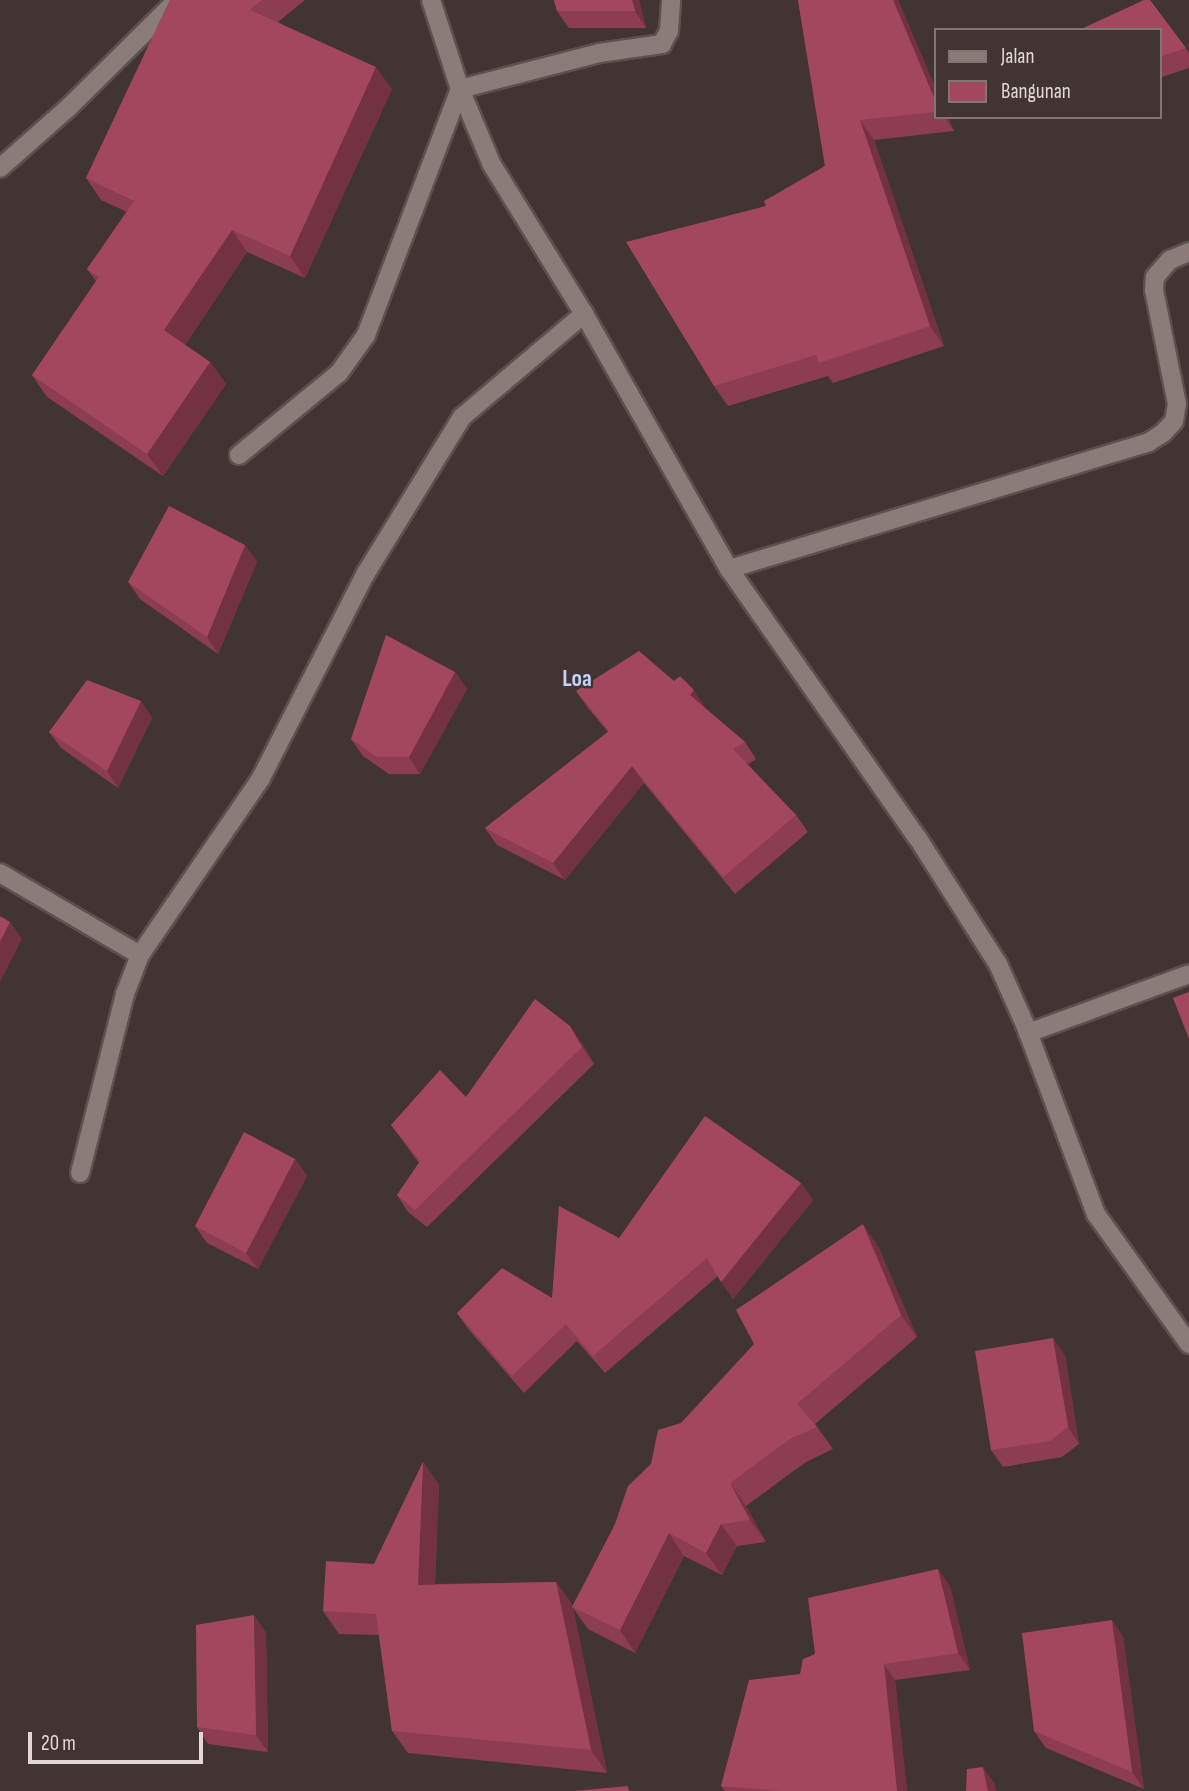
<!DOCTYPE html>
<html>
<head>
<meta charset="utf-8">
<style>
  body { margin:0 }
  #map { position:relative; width:1189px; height:1791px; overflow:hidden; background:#413432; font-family:"Sofia Sans Condensed",sans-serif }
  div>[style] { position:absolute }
  .roads { filter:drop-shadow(2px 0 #5c514f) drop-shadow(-2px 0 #5c514f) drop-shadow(0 2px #5c514f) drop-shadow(0 -2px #5c514f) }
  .minor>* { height:18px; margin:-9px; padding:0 9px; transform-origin:9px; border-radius:9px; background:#8b7c79 }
  .wall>* { inset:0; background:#8c3d51 }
  .shaded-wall>* { inset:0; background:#723242 }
  .building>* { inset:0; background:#a3475e }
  span { translate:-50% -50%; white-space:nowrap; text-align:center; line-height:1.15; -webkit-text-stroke:5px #413432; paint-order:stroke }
  .quarter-label { font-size:24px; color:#c4d1fb; font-weight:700 }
  .legend { position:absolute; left:934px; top:28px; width:228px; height:91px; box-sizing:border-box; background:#413432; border:2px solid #817674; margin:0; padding:9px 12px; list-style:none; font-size:21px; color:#e1d8d7 }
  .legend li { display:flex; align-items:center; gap:14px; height:35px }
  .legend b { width:35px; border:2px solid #817674 }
  .scale { position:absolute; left:28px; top:1732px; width:175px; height:32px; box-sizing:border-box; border:4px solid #e1d8d7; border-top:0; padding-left:9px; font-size:21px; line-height:24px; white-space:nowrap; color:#e1d8d7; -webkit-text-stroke:5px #413432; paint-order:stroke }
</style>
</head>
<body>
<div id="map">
  <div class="roads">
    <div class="minor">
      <i style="left:431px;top:0;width:94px;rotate:72deg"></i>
      <i style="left:460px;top:89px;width:82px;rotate:67.2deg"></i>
      <i style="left:492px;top:165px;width:175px;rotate:58.3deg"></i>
      <i style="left:584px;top:314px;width:293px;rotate:60.4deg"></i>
      <i style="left:729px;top:569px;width:327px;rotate:55deg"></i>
      <i style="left:917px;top:837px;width:151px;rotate:57.5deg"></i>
      <i style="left:998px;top:964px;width:69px;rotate:66deg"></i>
      <i style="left:1026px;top:1027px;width:200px;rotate:69.5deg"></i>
      <i style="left:1096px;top:1214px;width:160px;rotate:54.4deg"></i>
      <i style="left:0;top:168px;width:91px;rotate:-41.4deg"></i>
      <i style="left:68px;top:108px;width:153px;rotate:-44.7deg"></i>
      <i style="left:239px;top:455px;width:129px;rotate:-39.4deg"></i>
      <i style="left:339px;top:373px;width:47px;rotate:-54.6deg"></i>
      <i style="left:366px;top:335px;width:263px;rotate:-69.1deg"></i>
      <i style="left:460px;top:89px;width:144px;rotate:-14.5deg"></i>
      <i style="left:599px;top:53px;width:64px;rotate:-8.1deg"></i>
      <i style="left:662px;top:44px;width:15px;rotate:-62deg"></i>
      <i style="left:669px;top:31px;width:31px;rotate:-86deg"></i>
      <i style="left:729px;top:569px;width:439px;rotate:-16.8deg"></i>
      <i style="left:1149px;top:442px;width:17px;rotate:-33deg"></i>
      <i style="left:1163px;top:433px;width:16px;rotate:-47deg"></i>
      <i style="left:1174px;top:421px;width:17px;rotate:-80deg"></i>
      <i style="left:1177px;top:404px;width:116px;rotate:-101.4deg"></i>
      <i style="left:1154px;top:290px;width:13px;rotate:-86deg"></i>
      <i style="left:1155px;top:277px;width:23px;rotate:-49deg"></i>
      <i style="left:1170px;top:260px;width:21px;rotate:-23deg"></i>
      <i style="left:0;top:873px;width:162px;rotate:30.4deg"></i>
      <i style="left:1028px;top:1033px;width:171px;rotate:-20.1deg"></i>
      <i style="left:80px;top:1173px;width:185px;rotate:-75.9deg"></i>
      <i style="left:125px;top:994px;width:42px;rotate:-69deg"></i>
      <i style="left:140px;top:955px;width:214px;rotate:-55.6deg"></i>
      <i style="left:261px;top:778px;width:230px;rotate:-62.9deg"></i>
      <i style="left:366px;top:573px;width:183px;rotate:-58.4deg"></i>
      <i style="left:462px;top:417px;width:160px;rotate:-40.2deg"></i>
    </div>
  </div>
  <div class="wall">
    <i style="clip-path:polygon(170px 0,305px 0,278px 22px,392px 89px,305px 278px,247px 252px,185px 345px,210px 362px,226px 384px,163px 476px,47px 397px,32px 375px,96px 281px,87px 269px,127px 212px,101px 200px,86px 178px)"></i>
    <i style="clip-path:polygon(554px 0,639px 0,646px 28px,569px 28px,557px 11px)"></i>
    <i style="clip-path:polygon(798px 0,898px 0,935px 87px,935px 117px,948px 117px,954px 131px,874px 140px,944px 346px,833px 383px,828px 376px,728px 406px,714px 386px,766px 206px,825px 166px)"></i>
    <i style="clip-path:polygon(1150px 0,1189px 53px,1189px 68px,1159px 78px,1159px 30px)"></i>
    <i style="clip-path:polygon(245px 545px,257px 562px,218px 654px,140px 599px,128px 582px)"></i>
    <i style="clip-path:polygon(455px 672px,467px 689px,420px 774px,389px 774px,363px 756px,351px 739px)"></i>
    <i style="clip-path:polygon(674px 681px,705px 707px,705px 708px,745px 742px,756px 759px,747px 765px,796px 815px,808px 832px,735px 894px,644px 783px,565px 880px,497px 845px,485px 828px,608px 732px,588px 708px,576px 691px)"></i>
    <i style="clip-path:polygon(141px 701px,152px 718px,118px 788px,61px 748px,49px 732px)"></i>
    <i style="clip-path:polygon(582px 1043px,594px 1064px,427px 1227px,408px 1212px,397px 1195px,419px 1163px,391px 1125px,466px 1097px)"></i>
    <i style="clip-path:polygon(295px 1159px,307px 1176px,258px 1269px,207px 1243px,195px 1226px)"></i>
    <i style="clip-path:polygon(801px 1183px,813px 1200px,733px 1299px,718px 1276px,605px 1373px,577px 1341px,524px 1393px,469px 1330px,457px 1313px,552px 1298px,619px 1238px)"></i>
    <i style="clip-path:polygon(878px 1246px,917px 1337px,815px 1424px,833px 1449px,806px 1462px,746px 1506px,766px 1542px,737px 1546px,722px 1575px,684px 1556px,635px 1653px,588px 1629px,573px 1608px,607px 1773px,408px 1753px,392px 1731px,379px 1635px,339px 1634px,323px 1611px,374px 1564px,423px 1462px,439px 1485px,435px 1584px,556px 1582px,572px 1604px,572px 1607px,651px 1464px,681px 1423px)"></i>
    <i style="clip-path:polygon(1065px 1355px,1079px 1444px,1062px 1457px,1003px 1467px,991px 1450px)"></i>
    <i style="clip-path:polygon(950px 1586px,970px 1670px,895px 1680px,907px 1791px,725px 1791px,721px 1786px,800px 1674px)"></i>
    <i style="clip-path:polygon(266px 1632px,268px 1752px,208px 1744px,197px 1727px)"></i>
    <i style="clip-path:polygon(1123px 1636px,1144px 1789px,1046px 1748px,1034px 1731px)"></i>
  </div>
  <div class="shaded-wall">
    <i style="clip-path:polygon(632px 0,639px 0,646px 28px,635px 11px)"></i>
    <i style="clip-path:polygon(893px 0,898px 0,935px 87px,935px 100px)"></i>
    <i style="clip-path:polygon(376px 67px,392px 89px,305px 278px,290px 256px)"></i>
    <i style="clip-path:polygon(944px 117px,948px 117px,954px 131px)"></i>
    <i style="clip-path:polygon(860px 120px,874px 140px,944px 346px,930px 326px)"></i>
    <i style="clip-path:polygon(232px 230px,247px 252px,180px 352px,164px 330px)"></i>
    <i style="clip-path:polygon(210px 362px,226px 384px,163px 476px,147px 454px)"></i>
    <i style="clip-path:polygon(245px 545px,257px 562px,218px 654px,207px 637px)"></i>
    <i style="clip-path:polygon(455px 672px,467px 689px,420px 774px,409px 757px)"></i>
    <i style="clip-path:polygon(694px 690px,705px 707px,701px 712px,690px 695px)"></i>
    <i style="clip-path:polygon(141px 701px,152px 718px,118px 788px,107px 771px)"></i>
    <i style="clip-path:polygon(632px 766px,644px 783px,565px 880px,553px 863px)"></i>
    <i style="clip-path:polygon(10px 922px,22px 939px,0 982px,0 942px)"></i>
    <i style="clip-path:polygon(570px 1026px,582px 1043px,594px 1064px,582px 1047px)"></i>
    <i style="clip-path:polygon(295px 1159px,307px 1176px,258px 1269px,246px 1253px)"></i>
    <i style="clip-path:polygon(801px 1183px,813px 1200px,733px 1299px,721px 1282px)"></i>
    <i style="clip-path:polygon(863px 1224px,878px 1246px,917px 1337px,901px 1315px)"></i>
    <i style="clip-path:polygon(1053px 1338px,1065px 1355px,1079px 1444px,1068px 1427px)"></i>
    <i style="clip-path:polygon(423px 1462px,439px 1485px,434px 1607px,418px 1585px)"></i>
    <i style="clip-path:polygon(730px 1483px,746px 1506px,766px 1542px,750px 1520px)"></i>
    <i style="clip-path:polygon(721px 1524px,737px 1546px,722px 1575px,706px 1553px)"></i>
    <i style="clip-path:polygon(669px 1533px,684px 1556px,635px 1653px,620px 1630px)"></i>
    <i style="clip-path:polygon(938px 1569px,950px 1586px,970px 1670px,958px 1653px)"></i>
    <i style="clip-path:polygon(556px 1582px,572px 1604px,607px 1773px,591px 1750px)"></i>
    <i style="clip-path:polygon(254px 1615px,266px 1632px,268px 1752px,256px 1735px)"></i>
    <i style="clip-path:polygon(1112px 1620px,1123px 1636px,1144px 1789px,1132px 1772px)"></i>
    <i style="clip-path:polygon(884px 1664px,895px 1680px,907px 1791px,897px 1791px)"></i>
    <i style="clip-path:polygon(983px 1767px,995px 1784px,996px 1791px,988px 1791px)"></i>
  </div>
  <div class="building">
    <i style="clip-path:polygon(170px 0,262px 0,250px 10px,376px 67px,290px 256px,232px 230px,164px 330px,210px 362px,147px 454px,32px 375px,99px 277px,87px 269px,134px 201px,86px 178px)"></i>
    <i style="clip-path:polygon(554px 0,632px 0,635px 11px,557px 11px)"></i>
    <i style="clip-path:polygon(798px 0,893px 0,935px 100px,935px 112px,860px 120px,930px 326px,819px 363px,816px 355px,714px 386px,626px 242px,766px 206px,764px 201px,825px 166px)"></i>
    <i style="clip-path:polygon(1144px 0,1150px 0,1186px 48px,1159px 57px,1159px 30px,1079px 30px)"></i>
    <i style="clip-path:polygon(169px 506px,245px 545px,207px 637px,128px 582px)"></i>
    <i style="clip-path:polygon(386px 635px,455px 672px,409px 757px,377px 757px,351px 739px)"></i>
    <i style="clip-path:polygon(639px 651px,674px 681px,680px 676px,694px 690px,690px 695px,745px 742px,733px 749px,796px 815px,723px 877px,632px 766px,553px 863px,485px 828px,609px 731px,576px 691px)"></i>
    <i style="clip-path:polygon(87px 680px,141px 701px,107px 771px,49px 732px)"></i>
    <i style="clip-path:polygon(0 916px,10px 922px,0 942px)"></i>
    <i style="clip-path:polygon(1189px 992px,1189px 1039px,1173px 998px)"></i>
    <i style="clip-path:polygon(535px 999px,570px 1026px,582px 1047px,415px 1210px,397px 1195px,420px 1161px,391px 1125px,440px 1070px,466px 1097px)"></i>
    <i style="clip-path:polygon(705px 1116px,801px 1183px,721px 1282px,707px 1258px,593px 1356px,566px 1324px,512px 1376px,457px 1313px,502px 1268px,552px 1298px,559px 1206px,619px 1238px)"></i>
    <i style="clip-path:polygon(244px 1132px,295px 1159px,246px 1253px,195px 1226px)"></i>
    <i style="clip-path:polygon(863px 1224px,901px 1315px,797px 1404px,817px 1427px,790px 1439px,730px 1483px,750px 1520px,721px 1524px,706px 1553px,669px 1533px,620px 1630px,572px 1607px,615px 1524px,628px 1486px,651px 1464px,658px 1430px,681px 1423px,754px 1344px,736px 1310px)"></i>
    <i style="clip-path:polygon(1053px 1338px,1068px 1427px,1050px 1441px,991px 1450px,975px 1351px)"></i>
    <i style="clip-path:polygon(423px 1462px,418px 1585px,556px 1582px,591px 1750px,392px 1731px,376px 1614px,323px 1611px,326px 1561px,374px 1564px)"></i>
    <i style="clip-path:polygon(938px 1569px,958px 1653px,884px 1664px,897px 1791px,780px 1791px,721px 1786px,749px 1680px,800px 1674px,803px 1659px,815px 1654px,808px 1598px)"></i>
    <i style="clip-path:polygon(254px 1615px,256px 1735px,197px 1727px,196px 1625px)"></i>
    <i style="clip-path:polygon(1112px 1620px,1132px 1772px,1034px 1731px,1022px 1633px)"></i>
    <i style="clip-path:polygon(983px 1767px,988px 1791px,966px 1791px,967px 1769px)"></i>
    <i style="clip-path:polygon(628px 1786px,629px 1791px,574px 1791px)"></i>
  </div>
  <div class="quarter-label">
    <span style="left:577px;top:679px">Loa</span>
  </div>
  <ul class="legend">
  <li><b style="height:9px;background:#8b7c79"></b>Jalan</li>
  <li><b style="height:19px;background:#a3475e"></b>Bangunan</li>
  </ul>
  <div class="scale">20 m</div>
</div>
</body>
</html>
